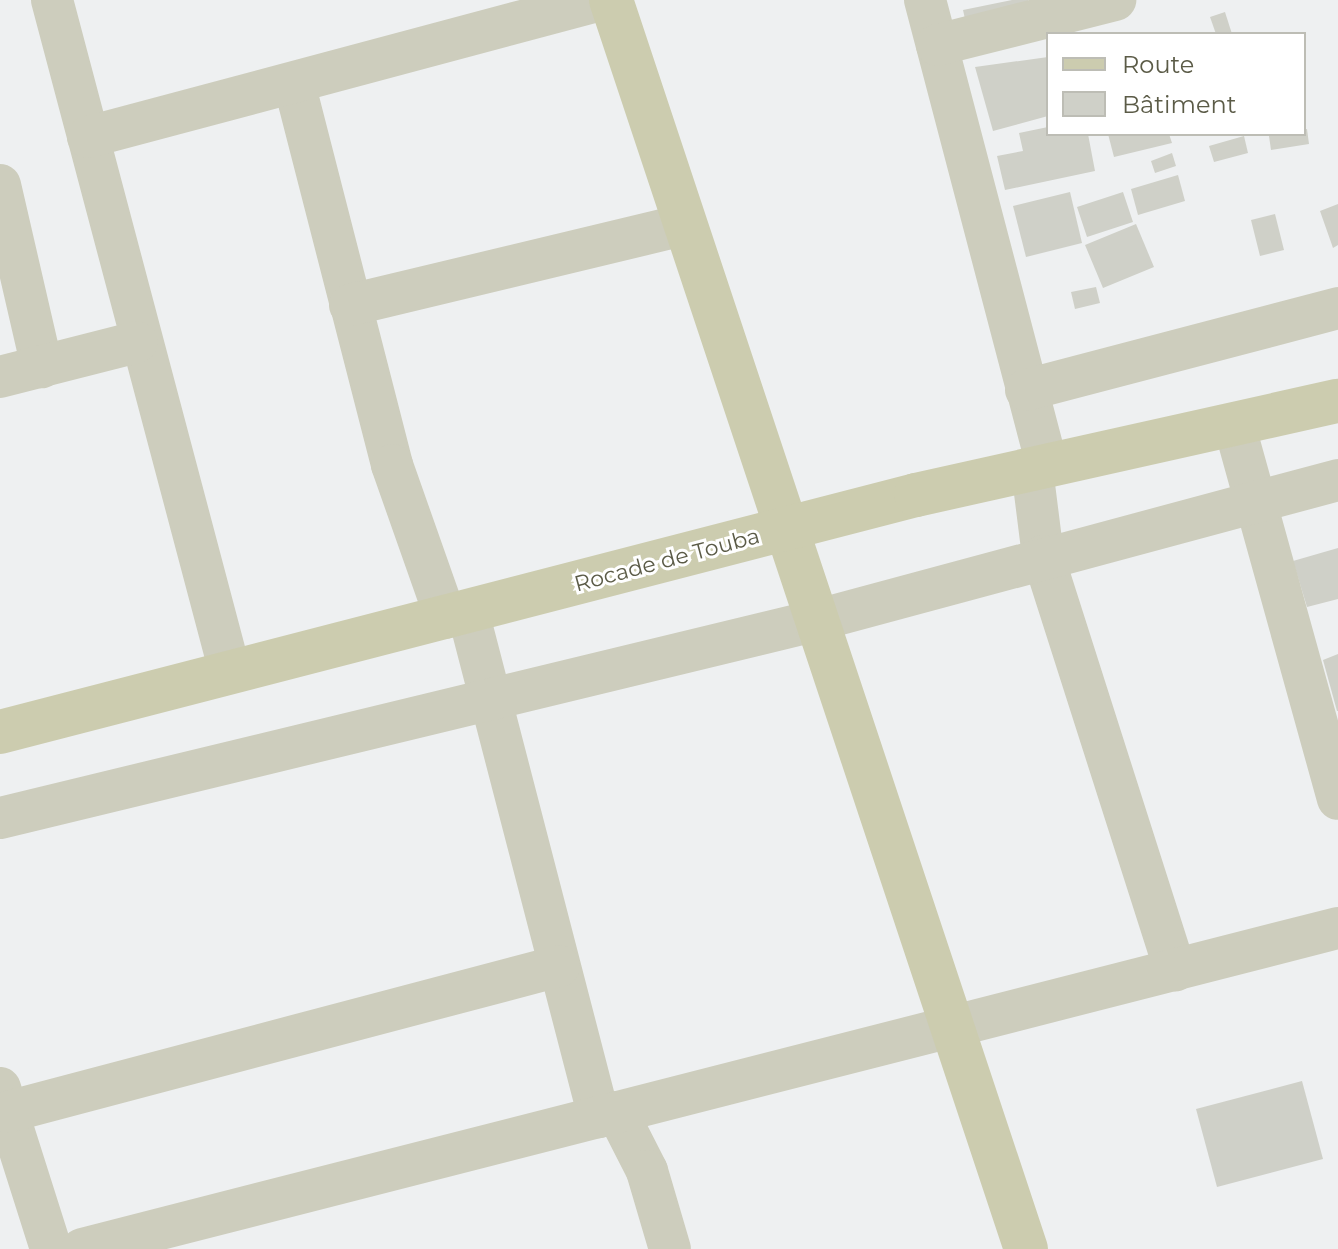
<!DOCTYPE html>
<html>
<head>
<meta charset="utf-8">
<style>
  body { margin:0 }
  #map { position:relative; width:1338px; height:1249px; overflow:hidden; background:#eef0f1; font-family:Montserrat,sans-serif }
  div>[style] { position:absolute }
  .building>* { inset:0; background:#cfd0c8 }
  .minor>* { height:42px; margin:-21px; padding:0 21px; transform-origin:21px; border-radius:21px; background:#cdcdbd }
  .major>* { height:44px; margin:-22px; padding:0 22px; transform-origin:22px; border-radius:22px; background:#ccccaf }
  span { translate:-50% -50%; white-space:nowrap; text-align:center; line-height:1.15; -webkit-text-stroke:6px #fff; paint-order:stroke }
  .street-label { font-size:22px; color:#5b5b47 }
  .legend { position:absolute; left:1046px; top:32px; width:260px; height:104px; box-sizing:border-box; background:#fff; border:2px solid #bdbdb5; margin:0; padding:10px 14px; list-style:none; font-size:24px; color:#5b5b47 }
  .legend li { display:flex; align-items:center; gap:16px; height:40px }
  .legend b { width:40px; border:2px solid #bdbdb5 }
</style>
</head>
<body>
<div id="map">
  <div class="building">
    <i style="clip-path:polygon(1012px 0,1028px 0,1031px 14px,967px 28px,963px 10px)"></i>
    <i style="clip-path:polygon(1225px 12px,1232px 34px,1216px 34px,1210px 17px)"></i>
    <i style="clip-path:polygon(1048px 57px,1048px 116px,993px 131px,975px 67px)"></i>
    <i style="clip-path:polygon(1048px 127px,1048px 134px,1088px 134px,1095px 171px,1005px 190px,997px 156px,1023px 151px,1019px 133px)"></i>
    <i style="clip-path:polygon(1307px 129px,1309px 144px,1271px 150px,1269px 136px)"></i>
    <i style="clip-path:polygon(1108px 134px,1169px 134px,1172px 143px,1114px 157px)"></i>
    <i style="clip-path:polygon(1244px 136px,1248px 153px,1214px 162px,1209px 146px)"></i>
    <i style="clip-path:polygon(1172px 153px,1176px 166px,1155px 173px,1151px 161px)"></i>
    <i style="clip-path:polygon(1178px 175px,1185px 201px,1138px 215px,1131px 189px)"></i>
    <i style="clip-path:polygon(1070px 192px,1082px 243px,1026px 257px,1013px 206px)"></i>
    <i style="clip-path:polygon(1123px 192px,1133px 222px,1087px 237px,1077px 207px)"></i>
    <i style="clip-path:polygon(1338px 204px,1338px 245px,1333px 248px,1320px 211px)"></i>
    <i style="clip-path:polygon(1275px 214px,1284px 250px,1260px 256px,1251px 220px)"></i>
    <i style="clip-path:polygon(1136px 224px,1154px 267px,1103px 288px,1085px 245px)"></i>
    <i style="clip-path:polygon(1096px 287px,1100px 303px,1075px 309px,1071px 292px)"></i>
    <i style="clip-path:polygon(1338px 548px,1338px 599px,1307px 607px,1293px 561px)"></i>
    <i style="clip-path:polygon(1338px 654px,1338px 711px,1337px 711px,1323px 660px)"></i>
    <i style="clip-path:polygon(1302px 1081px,1323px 1159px,1217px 1187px,1196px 1109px)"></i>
  </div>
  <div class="minor">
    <i style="left:52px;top:0;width:695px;rotate:75.16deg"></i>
    <i style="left:925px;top:0;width:480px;rotate:75.3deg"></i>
    <i style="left:937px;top:45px;width:184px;rotate:-14.2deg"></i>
    <i style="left:294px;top:83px;width:394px;rotate:75.6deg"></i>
    <i style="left:392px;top:465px;width:162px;rotate:70.6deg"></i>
    <i style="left:88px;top:137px;width:531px;rotate:-14.95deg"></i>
    <i style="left:0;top:185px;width:187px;rotate:77deg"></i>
    <i style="left:350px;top:305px;width:343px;rotate:-13.5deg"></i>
    <i style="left:0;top:377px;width:141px;rotate:-14.3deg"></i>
    <i style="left:1026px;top:390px;width:323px;rotate:-14.7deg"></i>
    <i style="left:1234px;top:424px;width:389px;rotate:74.5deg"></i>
    <i style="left:1032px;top:469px;width:88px;rotate:82.8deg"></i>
    <i style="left:1043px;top:556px;width:435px;rotate:72.3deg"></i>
    <i style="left:468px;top:612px;width:522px;rotate:75.46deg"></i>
    <i style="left:0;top:818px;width:837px;rotate:-13.6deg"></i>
    <i style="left:814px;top:621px;width:543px;rotate:-15.06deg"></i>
    <i style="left:0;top:1088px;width:169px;rotate:72.4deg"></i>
    <i style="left:7px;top:1112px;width:571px;rotate:-14.82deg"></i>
    <i style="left:617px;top:1112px;width:66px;rotate:63deg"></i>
    <i style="left:647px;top:1171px;width:81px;rotate:73.6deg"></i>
    <i style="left:82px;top:1249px;width:1296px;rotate:-14.34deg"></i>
  </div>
  <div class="major">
    <i style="left:611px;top:0;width:1316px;rotate:71.62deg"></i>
    <i style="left:0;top:732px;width:946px;rotate:-14.51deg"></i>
    <i style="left:916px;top:495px;width:432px;rotate:-12.6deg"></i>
  </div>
  <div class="street-label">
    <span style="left:667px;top:560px;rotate:-15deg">Rocade de Touba</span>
  </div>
  <ul class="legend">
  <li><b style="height:10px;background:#ccccaf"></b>Route</li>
  <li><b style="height:22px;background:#cfd0c8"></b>Bâtiment</li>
  </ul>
</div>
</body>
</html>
